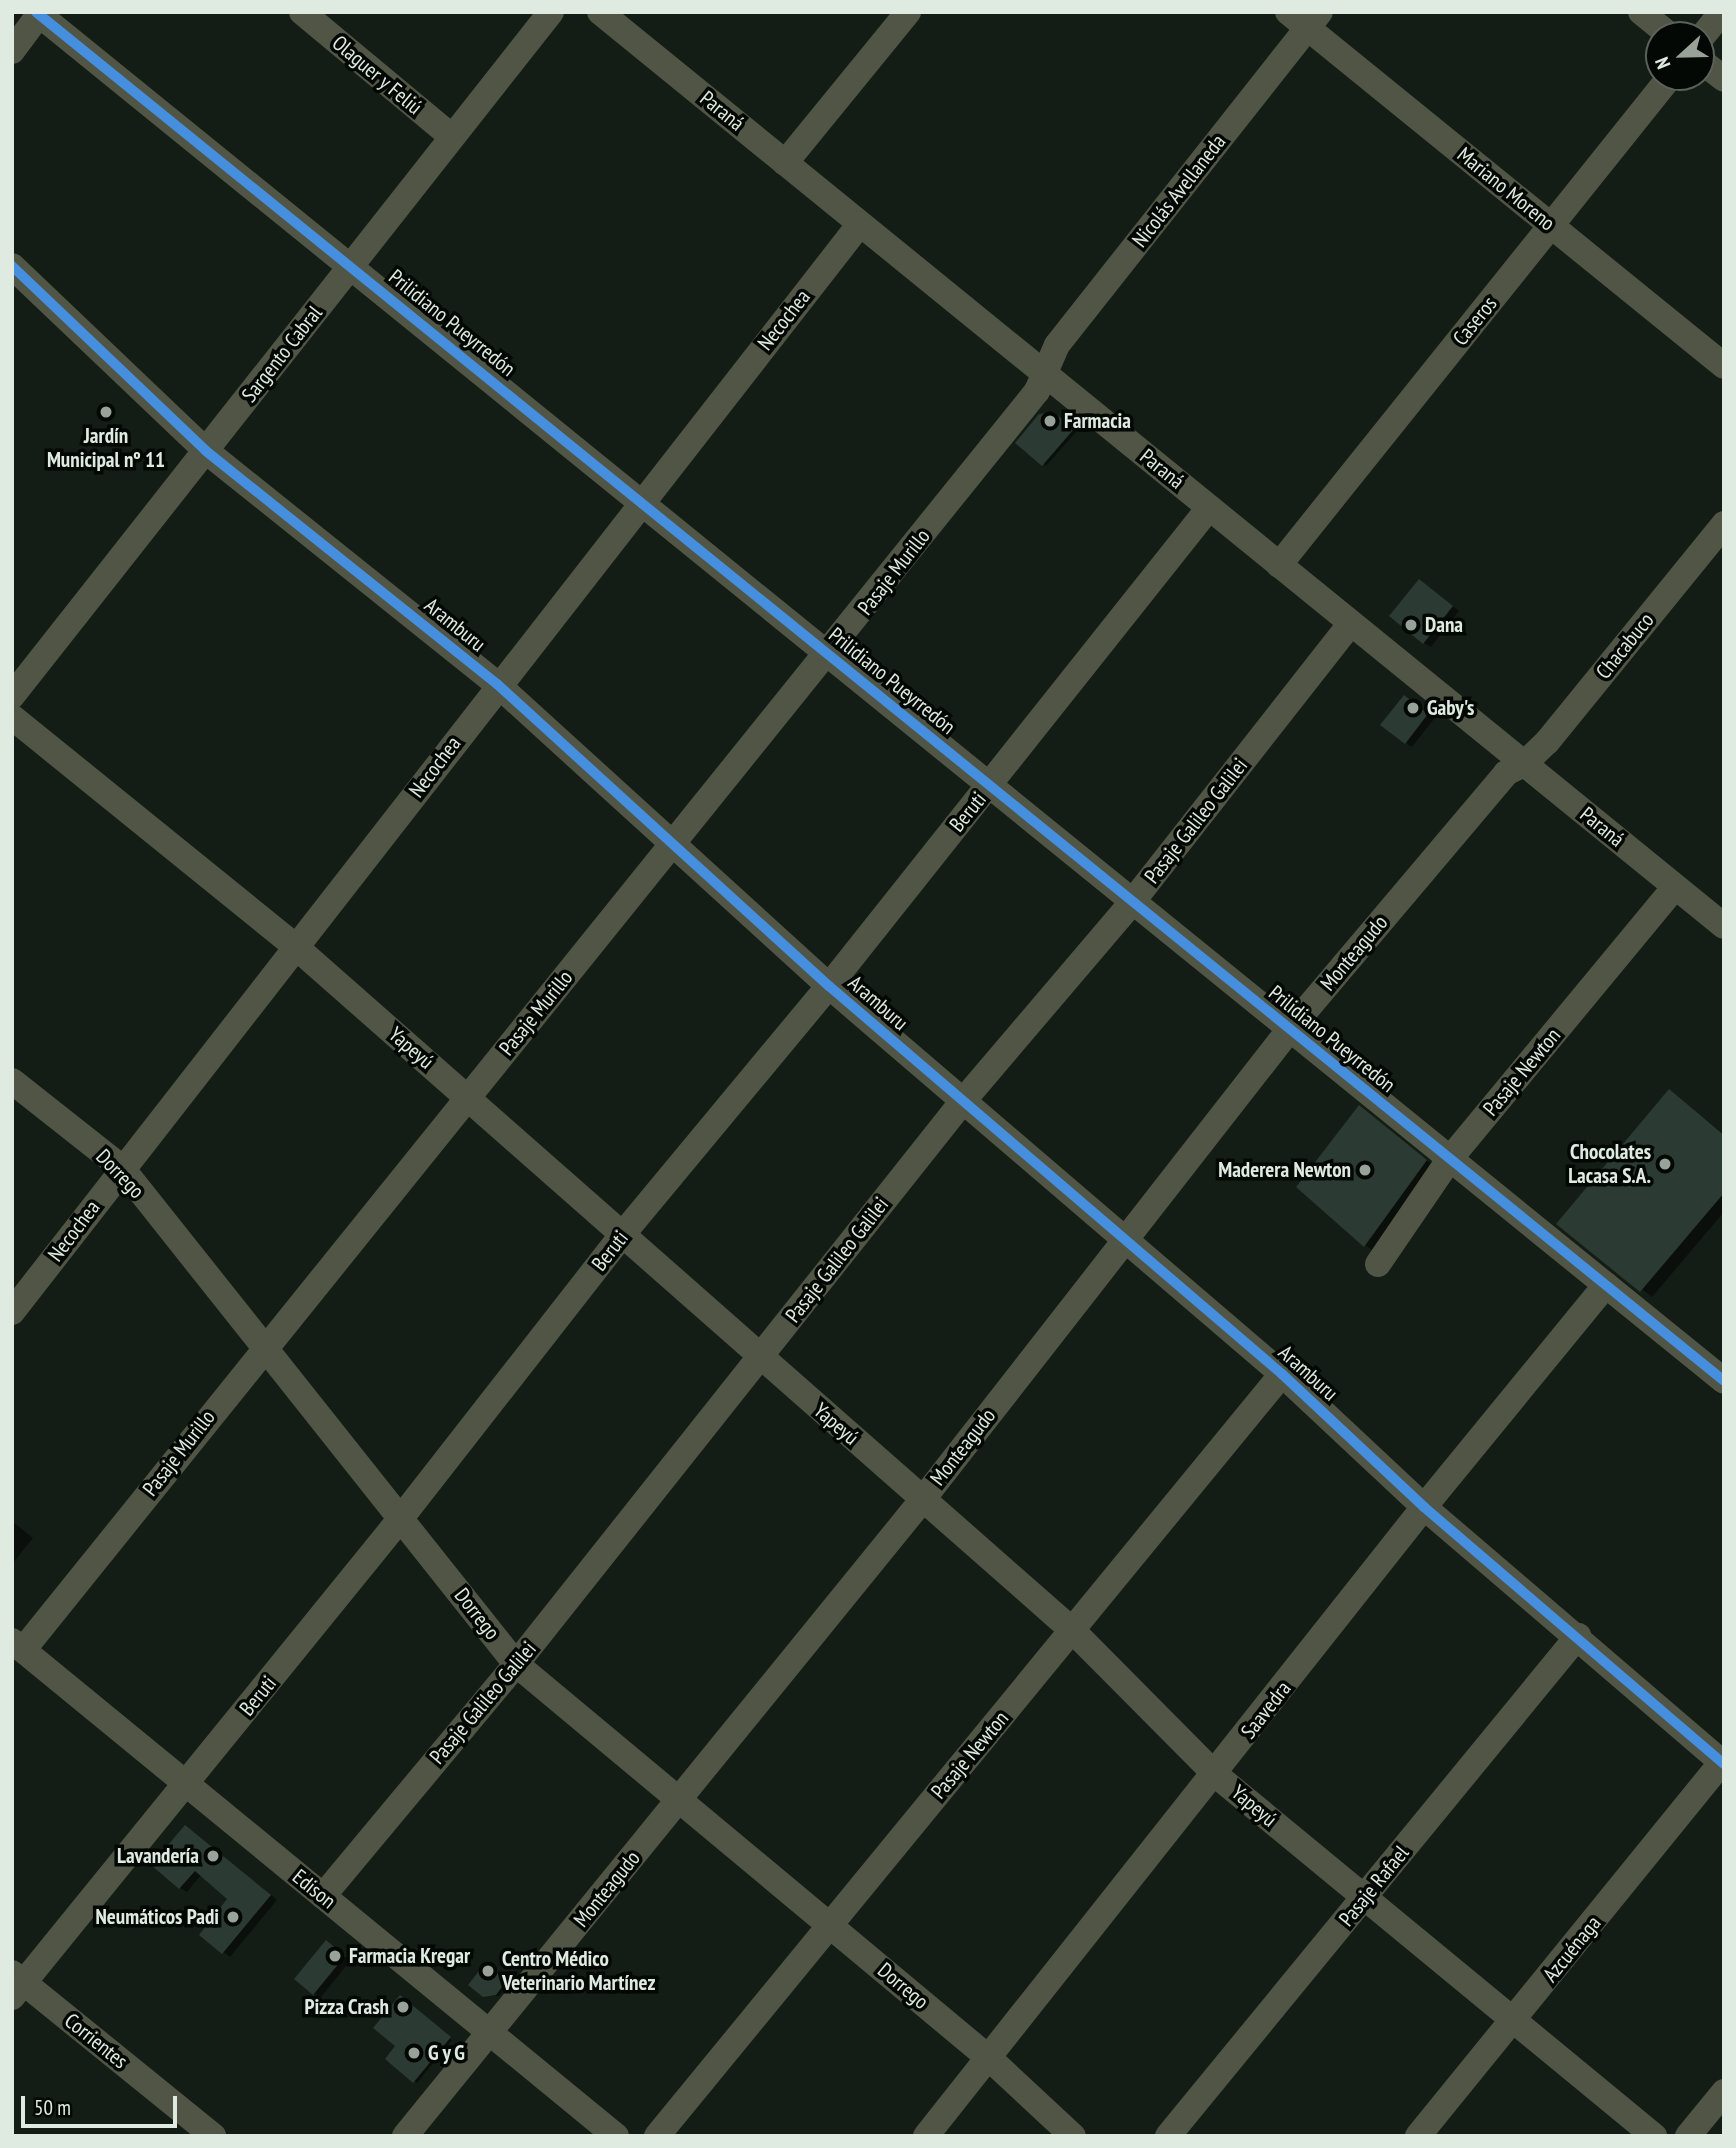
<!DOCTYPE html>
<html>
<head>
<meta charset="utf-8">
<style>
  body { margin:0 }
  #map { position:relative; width:1736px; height:2148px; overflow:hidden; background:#141d15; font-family:"PT Sans Narrow",sans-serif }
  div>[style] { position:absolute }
  .shadow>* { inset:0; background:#0007 }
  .building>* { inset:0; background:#2b3a33 }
  .minor>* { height:26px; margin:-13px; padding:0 13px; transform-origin:13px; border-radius:13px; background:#505545 }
  .cycleway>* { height:10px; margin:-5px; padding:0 5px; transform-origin:5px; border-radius:5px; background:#468fdf }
  .dots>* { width:19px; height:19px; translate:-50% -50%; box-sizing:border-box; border:4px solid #030804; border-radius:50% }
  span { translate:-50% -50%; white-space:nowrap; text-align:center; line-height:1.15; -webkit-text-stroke:7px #030804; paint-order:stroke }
  .street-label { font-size:21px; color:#dfeae0 }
  .poi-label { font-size:21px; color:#dfeae0; font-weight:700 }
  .left { translate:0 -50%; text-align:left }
  .right { translate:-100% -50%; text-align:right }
  .frame { position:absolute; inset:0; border:14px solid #dfeae0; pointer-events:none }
  .north { position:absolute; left:1645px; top:21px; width:70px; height:70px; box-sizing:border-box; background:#030804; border:2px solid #5b625c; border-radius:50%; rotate:248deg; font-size:19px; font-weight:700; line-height:28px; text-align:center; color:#dfeae0 }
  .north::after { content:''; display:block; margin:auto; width:24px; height:32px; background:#98a299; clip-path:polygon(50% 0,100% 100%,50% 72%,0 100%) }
  .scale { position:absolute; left:21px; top:2096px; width:156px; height:32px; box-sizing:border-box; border:4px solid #dfeae0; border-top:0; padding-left:9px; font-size:21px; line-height:24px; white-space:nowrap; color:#dfeae0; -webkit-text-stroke:5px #030804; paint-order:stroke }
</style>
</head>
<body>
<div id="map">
  <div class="shadow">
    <i style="clip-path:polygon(1058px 416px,1076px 432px,1046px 466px,1018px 443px)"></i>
    <i style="clip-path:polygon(1426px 585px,1459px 611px,1431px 647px,1424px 643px)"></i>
    <i style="clip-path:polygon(1411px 701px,1434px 719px,1412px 747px,1406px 743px)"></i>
    <i style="clip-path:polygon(1670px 1091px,1724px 1134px,1724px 1212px,1652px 1297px,1558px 1224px)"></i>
    <i style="clip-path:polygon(1360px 1108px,1437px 1168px,1375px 1252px,1365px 1245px)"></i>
    <i style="clip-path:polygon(12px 1521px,33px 1538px,12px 1564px)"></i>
    <i style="clip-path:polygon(192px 1831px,277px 1900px,230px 1957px,201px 1934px,230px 1899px,201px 1875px,187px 1892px,180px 1888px)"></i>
    <i style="clip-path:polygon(333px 1946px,350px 1961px,321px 1997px,314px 1993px)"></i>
    <i style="clip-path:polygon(489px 1966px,510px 1982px,499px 1996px,484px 1995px)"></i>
    <i style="clip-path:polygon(403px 1999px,452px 2040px,417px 2083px,387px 2059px,398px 2046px)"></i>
  </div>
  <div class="building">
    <i style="clip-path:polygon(1054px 412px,1074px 429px,1042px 466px,1015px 443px,1039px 414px)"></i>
    <i style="clip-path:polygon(1419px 579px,1453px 606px,1423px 644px,1389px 616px)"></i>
    <i style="clip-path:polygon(1404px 695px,1428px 714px,1405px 744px,1380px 725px)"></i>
    <i style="clip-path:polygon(1669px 1089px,1724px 1135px,1724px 1193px,1640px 1292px,1556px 1224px)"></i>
    <i style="clip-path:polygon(1359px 1105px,1427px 1160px,1364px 1247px,1296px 1187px)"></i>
    <i style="clip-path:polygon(185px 1825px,271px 1895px,222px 1954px,199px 1935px,227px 1899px,195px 1871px,179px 1889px,151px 1865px)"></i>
    <i style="clip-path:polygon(326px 1940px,345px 1956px,313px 1995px,294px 1979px)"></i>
    <i style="clip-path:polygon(486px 1962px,508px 1979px,496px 1995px,483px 1997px,468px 1985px)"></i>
    <i style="clip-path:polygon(400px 1995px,451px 2037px,413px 2083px,385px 2059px,395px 2046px,373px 2028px)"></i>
  </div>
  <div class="minor">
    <i style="left:36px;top:12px;width:2173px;rotate:39.04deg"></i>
    <i style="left:302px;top:12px;width:195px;rotate:39.8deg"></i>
    <i style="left:600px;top:12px;width:1449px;rotate:39.12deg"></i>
    <i style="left:1288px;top:12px;width:562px;rotate:39.07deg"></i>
    <i style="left:1641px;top:12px;width:36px;rotate:39deg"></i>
    <i style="left:1701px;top:38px;width:33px;rotate:-51deg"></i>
    <i style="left:12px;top:51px;width:49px;rotate:-53.4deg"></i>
    <i style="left:1701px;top:61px;width:29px;rotate:38deg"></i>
    <i style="left:785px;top:163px;width:195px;rotate:-50.8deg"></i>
    <i style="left:12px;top:266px;width:268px;rotate:43.6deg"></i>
    <i style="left:206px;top:451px;width:373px;rotate:38.7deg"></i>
    <i style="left:497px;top:684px;width:449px;rotate:42.3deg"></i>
    <i style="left:829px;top:986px;width:596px;rotate:40.58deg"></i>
    <i style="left:1282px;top:1374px;width:195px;rotate:43.1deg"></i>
    <i style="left:1424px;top:1507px;width:395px;rotate:40.6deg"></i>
    <i style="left:1279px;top:565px;width:625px;rotate:-51.3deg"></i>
    <i style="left:12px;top:696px;width:871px;rotate:-51.76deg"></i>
    <i style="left:12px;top:717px;width:367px;rotate:39deg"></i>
    <i style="left:297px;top:948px;width:1034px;rotate:41.35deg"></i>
    <i style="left:1073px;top:1631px;width:203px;rotate:45.2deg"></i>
    <i style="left:1216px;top:1775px;width:568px;rotate:39.5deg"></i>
    <i style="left:12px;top:1081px;width:140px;rotate:38.3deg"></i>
    <i style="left:122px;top:1168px;width:633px;rotate:51.54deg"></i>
    <i style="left:516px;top:1664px;width:617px;rotate:39.81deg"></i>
    <i style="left:990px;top:2059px;width:113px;rotate:42.9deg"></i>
    <i style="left:1378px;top:1264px;width:126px;rotate:-55.7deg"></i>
    <i style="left:1449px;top:1160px;width:354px;rotate:-50.4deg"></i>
    <i style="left:12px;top:1312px;width:1379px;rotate:-52.07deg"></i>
    <i style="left:12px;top:1641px;width:781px;rotate:39.34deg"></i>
    <i style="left:23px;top:1650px;width:1617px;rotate:-51.15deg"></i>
    <i style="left:1037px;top:391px;width:50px;rotate:-66.5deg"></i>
    <i style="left:1057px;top:345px;width:424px;rotate:-51.7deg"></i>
    <i style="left:323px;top:1896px;width:302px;rotate:-50.2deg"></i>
    <i style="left:516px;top:1664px;width:719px;rotate:-51.55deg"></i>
    <i style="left:963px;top:1101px;width:262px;rotate:-49.6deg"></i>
    <i style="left:1133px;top:901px;width:353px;rotate:-51.9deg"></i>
    <i style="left:12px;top:1973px;width:259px;rotate:39deg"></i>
    <i style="left:12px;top:1997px;width:617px;rotate:-50.92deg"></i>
    <i style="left:401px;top:1518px;width:359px;rotate:-52deg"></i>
    <i style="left:622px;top:1235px;width:324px;rotate:-50.3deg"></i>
    <i style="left:829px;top:986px;width:611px;rotate:-51.52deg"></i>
    <i style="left:405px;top:2136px;width:821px;rotate:-50.88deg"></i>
    <i style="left:923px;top:1499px;width:596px;rotate:-52.02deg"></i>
    <i style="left:1290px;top:1029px;width:335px;rotate:-49.8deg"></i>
    <i style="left:1506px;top:773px;width:20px;rotate:-27deg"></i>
    <i style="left:1524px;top:764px;width:32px;rotate:-44deg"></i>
    <i style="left:1547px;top:742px;width:281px;rotate:-50.9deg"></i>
    <i style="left:657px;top:2136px;width:986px;rotate:-50.64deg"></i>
    <i style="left:926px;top:2136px;width:802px;rotate:-51.63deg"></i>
    <i style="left:1424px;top:1507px;width:287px;rotate:-50.7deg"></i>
    <i style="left:1168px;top:2136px;width:647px;rotate:-50.65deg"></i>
    <i style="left:1418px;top:2136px;width:486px;rotate:-50.9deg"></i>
    <i style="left:1688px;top:2136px;width:57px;rotate:-50.7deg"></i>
  </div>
  <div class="cycleway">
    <i style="left:36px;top:12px;width:2173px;rotate:39.04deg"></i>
    <i style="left:12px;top:266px;width:268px;rotate:43.6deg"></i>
    <i style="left:206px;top:451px;width:373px;rotate:38.7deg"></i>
    <i style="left:497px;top:684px;width:449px;rotate:42.3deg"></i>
    <i style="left:829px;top:986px;width:596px;rotate:40.58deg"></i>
    <i style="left:1282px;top:1374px;width:195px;rotate:43.1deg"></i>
    <i style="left:1424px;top:1507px;width:395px;rotate:40.6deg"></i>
  </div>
  <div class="dots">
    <i style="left:106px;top:412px;background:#98a299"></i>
    <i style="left:1050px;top:421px;background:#98a299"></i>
    <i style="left:1411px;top:625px;background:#98a299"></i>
    <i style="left:1413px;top:708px;background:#98a299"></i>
    <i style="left:1665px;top:1164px;background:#98a299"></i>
    <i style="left:1365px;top:1170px;background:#98a299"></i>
    <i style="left:213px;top:1856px;background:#98a299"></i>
    <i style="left:233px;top:1917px;background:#98a299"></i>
    <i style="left:335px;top:1956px;background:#98a299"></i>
    <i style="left:488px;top:1971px;background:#98a299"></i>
    <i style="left:403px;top:2007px;background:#98a299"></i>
    <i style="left:414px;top:2053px;background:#98a299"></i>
  </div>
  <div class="street-label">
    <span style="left:377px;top:75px;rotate:40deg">Olaguer y Feliú</span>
    <span style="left:722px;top:111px;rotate:39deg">Paraná</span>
    <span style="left:1506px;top:189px;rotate:39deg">Mariano Moreno</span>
    <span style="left:1179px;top:191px;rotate:-52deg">Nicolás Avellaneda</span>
    <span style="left:784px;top:320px;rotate:-52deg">Necochea</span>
    <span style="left:1475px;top:321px;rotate:-51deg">Caseros</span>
    <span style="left:452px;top:323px;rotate:39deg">Prilidiano Pueyrredón</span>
    <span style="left:282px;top:354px;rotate:-52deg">Sargento Cabral</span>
    <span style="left:1162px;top:469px;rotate:39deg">Paraná</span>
    <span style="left:894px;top:572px;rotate:-52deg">Pasaje Murillo</span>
    <span style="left:455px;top:625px;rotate:39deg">Aramburu</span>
    <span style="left:1625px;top:646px;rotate:-51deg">Chacabuco</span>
    <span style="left:892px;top:681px;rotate:39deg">Prilidiano Pueyrredón</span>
    <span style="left:435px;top:767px;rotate:-53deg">Necochea</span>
    <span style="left:968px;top:812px;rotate:-51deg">Beruti</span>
    <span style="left:1196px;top:821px;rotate:-52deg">Pasaje Galileo Galilei</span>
    <span style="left:1602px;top:827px;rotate:39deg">Paraná</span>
    <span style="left:1354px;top:953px;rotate:-50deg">Monteagudo</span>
    <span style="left:878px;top:1003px;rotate:41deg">Aramburu</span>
    <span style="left:536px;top:1013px;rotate:-51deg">Pasaje Murillo</span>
    <span style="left:1332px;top:1039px;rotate:39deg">Prilidiano Pueyrredón</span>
    <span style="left:411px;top:1048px;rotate:41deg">Yapeyú</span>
    <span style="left:1522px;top:1072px;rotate:-50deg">Pasaje Newton</span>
    <span style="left:120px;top:1174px;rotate:46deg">Dorrego</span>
    <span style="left:74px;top:1231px;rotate:-53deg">Necochea</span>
    <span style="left:610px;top:1251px;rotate:-52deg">Beruti</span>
    <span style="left:837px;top:1260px;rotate:-52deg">Pasaje Galileo Galilei</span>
    <span style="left:1308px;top:1373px;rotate:42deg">Aramburu</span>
    <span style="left:836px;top:1424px;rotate:41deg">Yapeyú</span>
    <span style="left:963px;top:1447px;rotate:-52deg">Monteagudo</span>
    <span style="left:179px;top:1453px;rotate:-52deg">Pasaje Murillo</span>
    <span style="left:477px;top:1614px;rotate:52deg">Dorrego</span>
    <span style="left:258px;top:1696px;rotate:-51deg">Beruti</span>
    <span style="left:483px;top:1703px;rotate:-50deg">Pasaje Galileo Galilei</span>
    <span style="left:1266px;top:1710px;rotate:-52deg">Saavedra</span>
    <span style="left:970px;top:1755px;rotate:-50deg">Pasaje Newton</span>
    <span style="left:1254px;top:1806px;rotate:40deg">Yapeyú</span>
    <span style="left:1374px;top:1886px;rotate:-51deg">Pasaje Rafael</span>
    <span style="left:314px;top:1889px;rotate:39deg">Edison</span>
    <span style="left:607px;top:1889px;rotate:-51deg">Monteagudo</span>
    <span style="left:1572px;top:1949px;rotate:-51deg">Azcuénaga</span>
    <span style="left:903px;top:1986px;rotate:40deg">Dorrego</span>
    <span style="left:96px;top:2041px;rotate:39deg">Corrientes</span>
  </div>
  <div class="poi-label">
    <span class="left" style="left:1064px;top:421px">Farmacia</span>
    <span style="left:106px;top:448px">Jardín<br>Municipal nº 11</span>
    <span class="left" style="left:1425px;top:625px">Dana</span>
    <span class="left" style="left:1427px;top:708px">Gaby's</span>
    <span class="right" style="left:1651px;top:1164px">Chocolates<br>Lacasa S.A.</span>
    <span class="right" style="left:1351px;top:1170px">Maderera Newton</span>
    <span class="right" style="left:199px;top:1856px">Lavandería</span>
    <span class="right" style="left:219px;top:1917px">Neumáticos Padi</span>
    <span class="left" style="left:349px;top:1956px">Farmacia Kregar</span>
    <span class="left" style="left:502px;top:1971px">Centro Médico<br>Veterinario Martínez</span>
    <span class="right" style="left:389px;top:2007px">Pizza Crash</span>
    <span class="left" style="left:428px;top:2053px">G y G</span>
  </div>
  <div class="frame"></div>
  <div class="north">N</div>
  <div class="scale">50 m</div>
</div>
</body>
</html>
